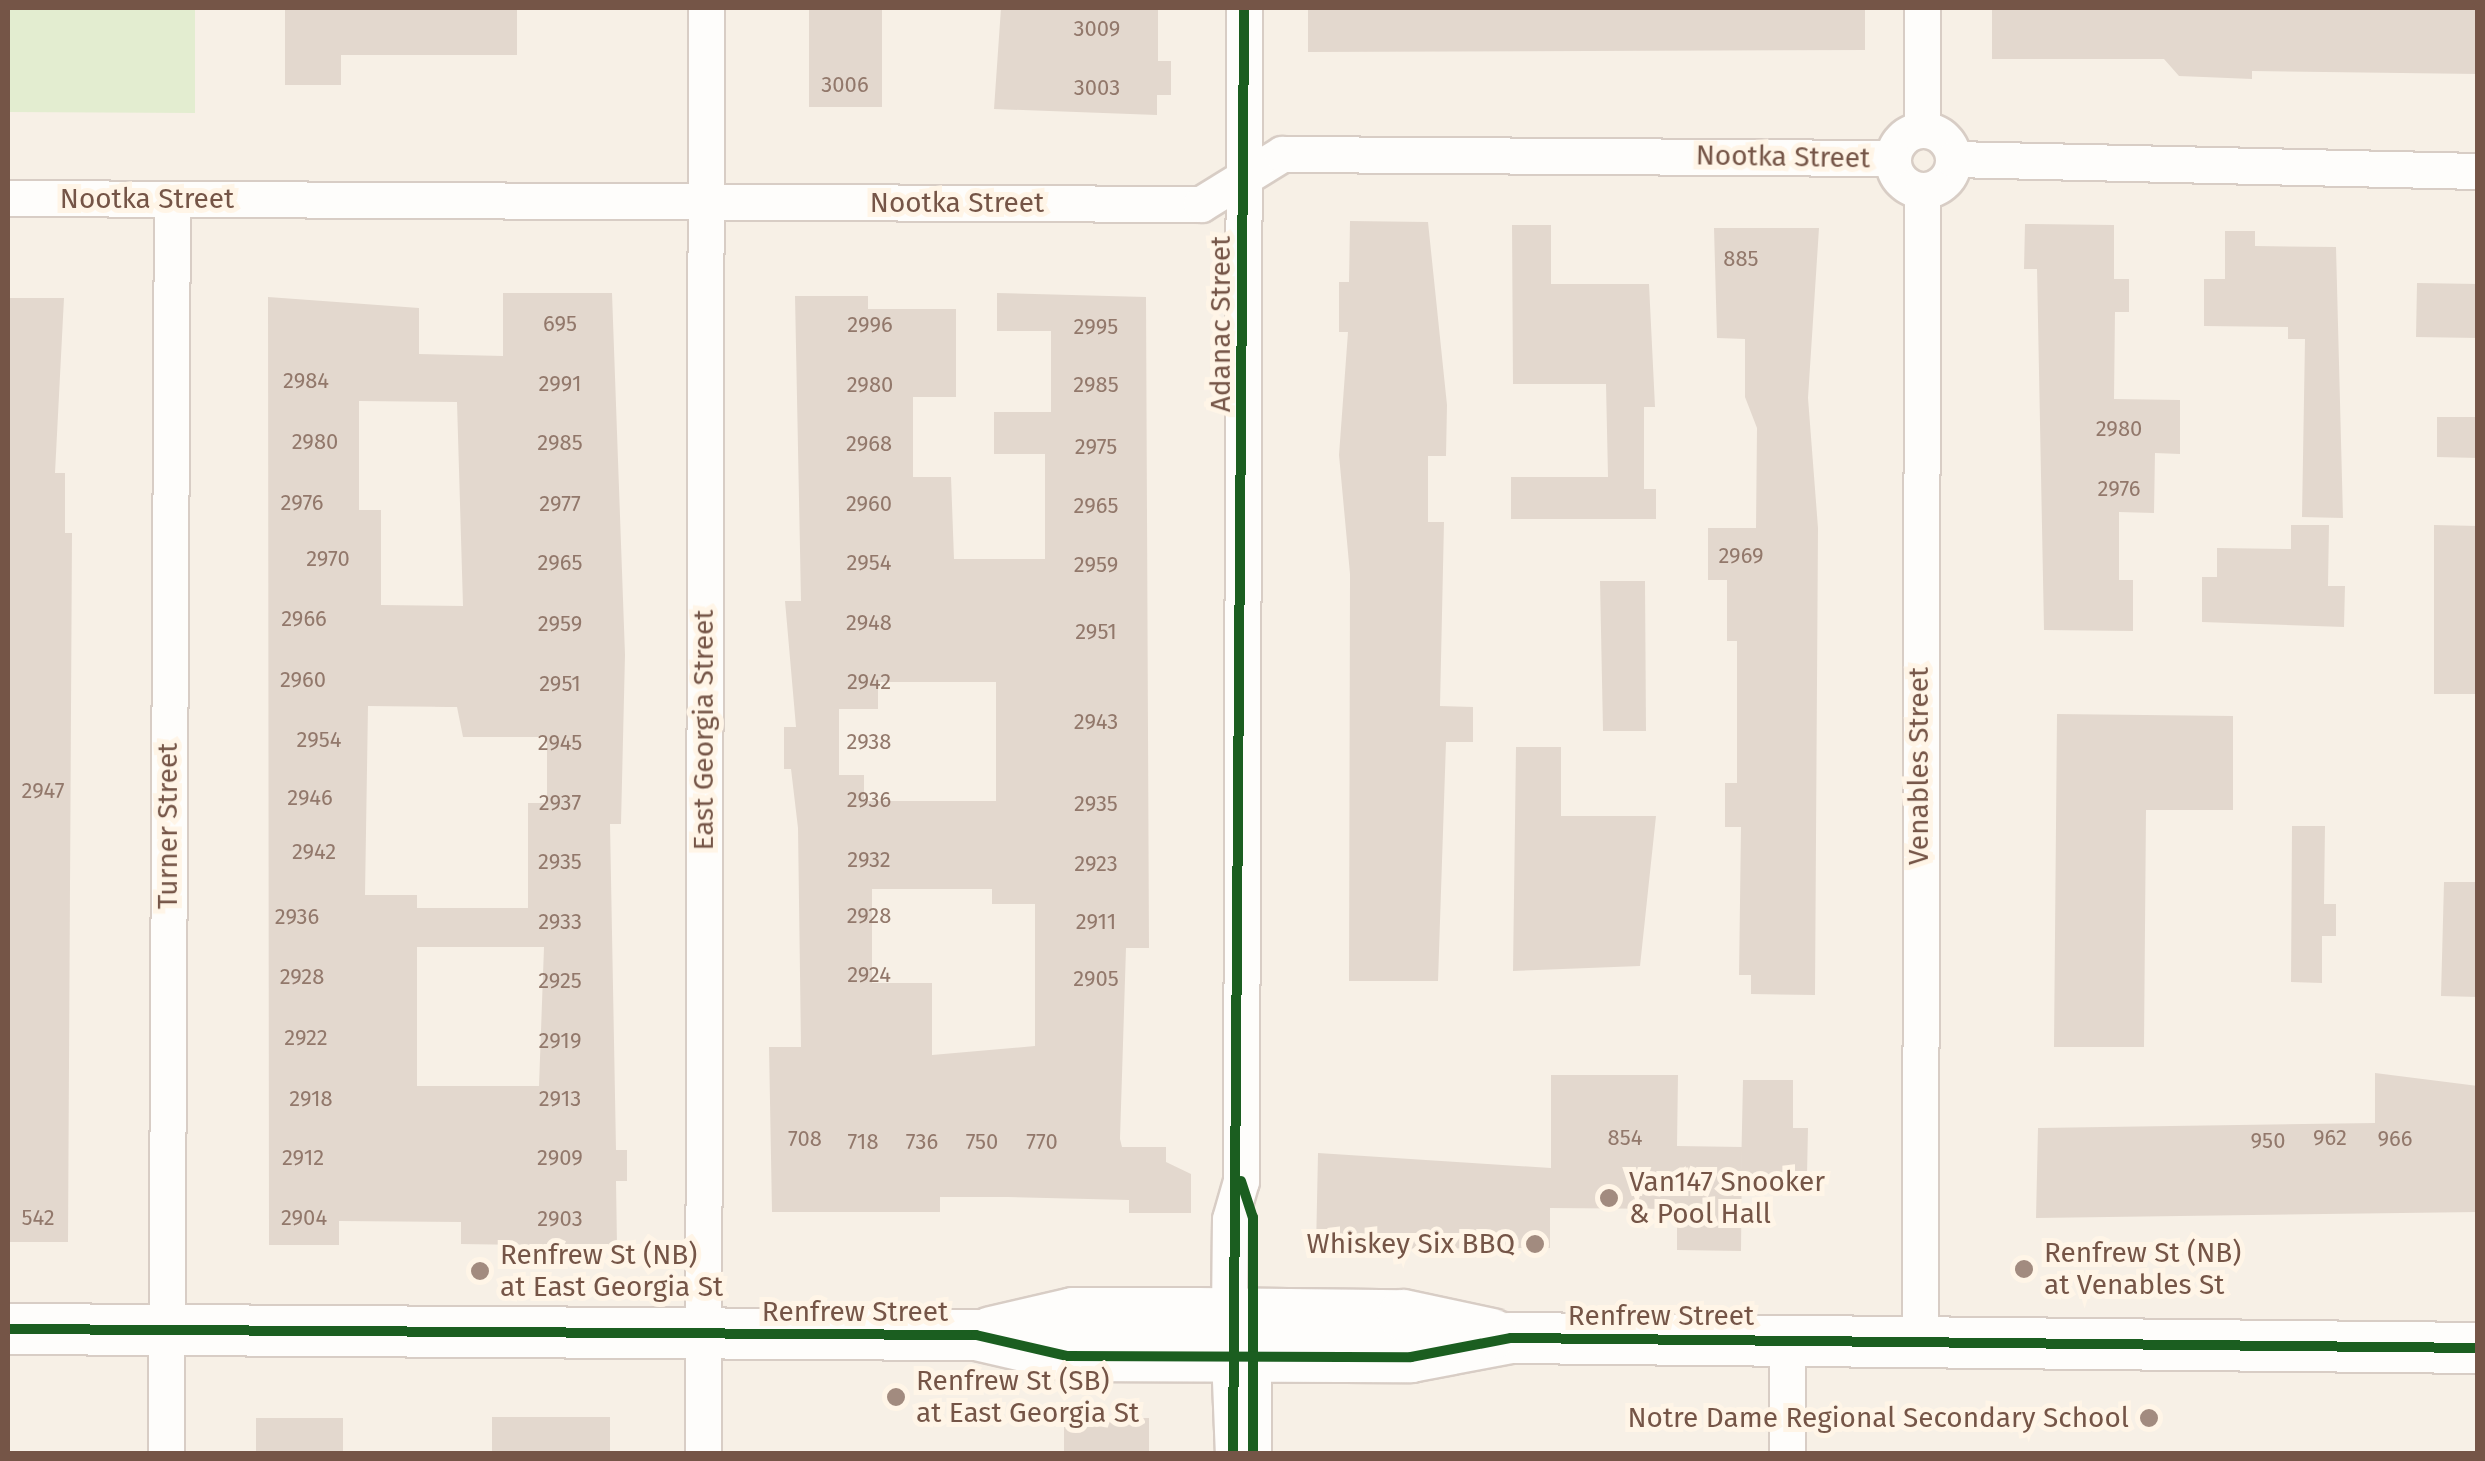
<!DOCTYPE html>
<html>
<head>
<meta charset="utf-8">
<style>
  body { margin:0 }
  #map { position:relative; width:2485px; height:1461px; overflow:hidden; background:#f7f0e6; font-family:"Fira Sans",sans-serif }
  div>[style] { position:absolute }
  .green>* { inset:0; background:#e3edd0 }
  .building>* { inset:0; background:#e3d8ce }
  .roads { filter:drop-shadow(2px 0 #d8cdc5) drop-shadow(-2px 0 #d8cdc5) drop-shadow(0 2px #d8cdc5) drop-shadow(0 -2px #d8cdc5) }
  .street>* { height:35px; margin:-17.5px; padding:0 17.5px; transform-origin:17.5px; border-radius:17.5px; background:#fefdfb }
  .street>.ring { margin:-17.5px; padding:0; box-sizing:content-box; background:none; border:35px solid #fefdfb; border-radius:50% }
  .secondary>* { height:50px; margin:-25px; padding:0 25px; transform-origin:25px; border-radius:25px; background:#fefdfb }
  .cycleway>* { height:10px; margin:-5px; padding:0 5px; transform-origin:5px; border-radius:5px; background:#1b5e20 }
  .dots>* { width:28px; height:28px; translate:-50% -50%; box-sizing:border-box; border:5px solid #fff5e7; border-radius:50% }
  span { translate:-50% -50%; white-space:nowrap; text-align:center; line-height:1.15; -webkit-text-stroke:10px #fff5e7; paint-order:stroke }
  .number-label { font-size:22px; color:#92786b }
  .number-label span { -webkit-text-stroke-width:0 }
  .street-label { font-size:28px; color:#755547 }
  .poi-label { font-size:28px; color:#755547 }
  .left { translate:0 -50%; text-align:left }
  .right { translate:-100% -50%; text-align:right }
  .frame { position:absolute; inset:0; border:10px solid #755547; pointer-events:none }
</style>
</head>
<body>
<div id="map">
  <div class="green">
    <i style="clip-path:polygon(8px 8px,195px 8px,195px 113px,8px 112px)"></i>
  </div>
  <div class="building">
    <i style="clip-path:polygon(285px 8px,517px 8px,517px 55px,341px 55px,341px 85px,285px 85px)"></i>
    <i style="clip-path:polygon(809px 8px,882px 8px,882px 107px,809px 107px)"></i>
    <i style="clip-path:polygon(1001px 8px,1158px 8px,1158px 61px,1171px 61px,1171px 95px,1157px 95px,1157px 115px,994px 109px)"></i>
    <i style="clip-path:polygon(1308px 8px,1865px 8px,1865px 50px,1308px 52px)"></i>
    <i style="clip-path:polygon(1992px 8px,2478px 8px,2478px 74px,2252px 71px,2252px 79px,2179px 76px,2164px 59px,1992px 59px)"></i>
    <i style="clip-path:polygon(1350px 221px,1428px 222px,1447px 405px,1446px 456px,1428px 456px,1428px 522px,1444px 522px,1440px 706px,1473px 707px,1473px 742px,1446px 742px,1438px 981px,1349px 981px,1350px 574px,1339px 455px,1348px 332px,1339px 332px,1339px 282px,1349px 282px)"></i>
    <i style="clip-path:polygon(2025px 224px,2114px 225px,2114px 279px,2129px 279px,2129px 312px,2115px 312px,2114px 399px,2180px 400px,2180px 454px,2155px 453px,2154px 513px,2119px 512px,2119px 580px,2133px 580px,2133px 631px,2044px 630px,2037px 269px,2024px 269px)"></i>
    <i style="clip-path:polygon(1512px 225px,1551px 225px,1551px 284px,1649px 284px,1655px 407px,1644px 407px,1644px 489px,1656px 489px,1656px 519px,1511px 519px,1511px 477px,1608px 477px,1606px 384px,1513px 384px)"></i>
    <i style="clip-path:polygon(1714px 228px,1819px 228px,1808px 398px,1818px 528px,1815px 995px,1751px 994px,1751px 975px,1739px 975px,1741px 827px,1725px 827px,1725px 783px,1737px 783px,1737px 641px,1727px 641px,1727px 580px,1708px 580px,1708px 528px,1756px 528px,1757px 428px,1745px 397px,1745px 339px,1717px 338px)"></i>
    <i style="clip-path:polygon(2225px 231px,2255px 231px,2255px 246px,2336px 247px,2343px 518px,2302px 517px,2305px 339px,2288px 339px,2288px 327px,2204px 326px,2204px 279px,2225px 279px)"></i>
    <i style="clip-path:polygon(2417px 283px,2478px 284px,2478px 338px,2416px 337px)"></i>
    <i style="clip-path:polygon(evenodd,503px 293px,612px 293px,625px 655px,621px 824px,610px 824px,616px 1150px,627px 1150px,627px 1181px,616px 1181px,617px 1246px,461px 1244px,461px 1222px,339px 1221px,339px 1245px,269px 1245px,268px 297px,419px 308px,419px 354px,503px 356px,503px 293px,359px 401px,457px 402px,463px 606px,381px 605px,381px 510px,359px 510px,359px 401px,503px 293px,368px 706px,457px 707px,463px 737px,547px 737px,547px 803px,528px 803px,528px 908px,417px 908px,417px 895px,365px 895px,368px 706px,503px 293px,417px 947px,544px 947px,539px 1086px,417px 1086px,417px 947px)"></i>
    <i style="clip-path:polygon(evenodd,997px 293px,1146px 297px,1149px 948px,1126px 948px,1120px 1139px,1122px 1147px,1166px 1147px,1166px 1162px,1191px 1174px,1191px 1213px,1129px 1213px,1129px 1200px,1008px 1197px,940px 1197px,940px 1212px,772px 1212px,769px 1047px,801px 1047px,798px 828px,791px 769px,784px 769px,784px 727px,796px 727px,785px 601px,801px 601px,795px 296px,868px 296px,868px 309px,956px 309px,956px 397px,913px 397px,913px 477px,951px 477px,954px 559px,1045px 559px,1045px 454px,994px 454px,994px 412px,1051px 412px,1051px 331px,997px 331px,997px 293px,878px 682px,996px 682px,996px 801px,864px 801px,864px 775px,839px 775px,839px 709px,878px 709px,878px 682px,997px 293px,872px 889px,992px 889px,992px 904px,1035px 904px,1035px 1046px,932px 1055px,932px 983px,872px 983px,872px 889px)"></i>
    <i style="clip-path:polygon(8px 298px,64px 298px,55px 473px,65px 473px,65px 533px,72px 533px,68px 1242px,8px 1242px)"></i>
    <i style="clip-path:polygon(2437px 417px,2478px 417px,2478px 458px,2437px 457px)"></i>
    <i style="clip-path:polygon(2291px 525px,2329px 525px,2328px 586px,2345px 586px,2344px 627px,2202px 622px,2202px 577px,2217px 577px,2217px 548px,2291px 549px)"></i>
    <i style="clip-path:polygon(2434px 525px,2478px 526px,2478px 694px,2434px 694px)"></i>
    <i style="clip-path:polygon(1600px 581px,1645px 581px,1646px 731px,1603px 731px)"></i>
    <i style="clip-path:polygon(2057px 714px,2233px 716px,2233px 810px,2146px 810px,2144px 1047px,2054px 1047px)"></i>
    <i style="clip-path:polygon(1516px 747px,1561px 747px,1561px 816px,1656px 816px,1640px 966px,1513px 971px)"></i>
    <i style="clip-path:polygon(2292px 826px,2325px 826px,2324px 904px,2336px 904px,2336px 936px,2322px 936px,2322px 983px,2291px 982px)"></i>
    <i style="clip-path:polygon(2444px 882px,2478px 882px,2478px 997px,2441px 996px)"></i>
    <i style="clip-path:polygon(2375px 1073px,2478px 1086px,2478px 1212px,2036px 1218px,2038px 1128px,2375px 1123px)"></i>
    <i style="clip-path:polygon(1551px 1075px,1678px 1075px,1677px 1146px,1742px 1147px,1741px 1251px,1677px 1250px,1677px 1209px,1550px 1208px,1550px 1248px,1316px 1249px,1318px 1153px,1551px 1168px)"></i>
    <i style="clip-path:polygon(1743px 1080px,1793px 1080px,1793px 1128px,1808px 1128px,1807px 1175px,1741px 1175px)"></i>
    <i style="clip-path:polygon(492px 1417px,610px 1417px,610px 1454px,492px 1454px)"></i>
    <i style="clip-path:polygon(256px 1418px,343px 1418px,343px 1454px,256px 1454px)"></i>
    <i style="clip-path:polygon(1064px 1418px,1149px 1418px,1149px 1454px,1064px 1454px)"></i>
  </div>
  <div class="roads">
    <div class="street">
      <i style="left:1922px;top:129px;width:121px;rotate:-90deg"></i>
      <i class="ring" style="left:1893px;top:130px;width:25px;height:25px"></i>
      <i style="left:1953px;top:159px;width:525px;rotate:1.31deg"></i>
      <i style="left:8px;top:198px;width:1193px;rotate:0.29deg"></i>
      <i style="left:1201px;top:204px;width:95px;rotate:-31.7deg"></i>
      <i style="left:1282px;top:154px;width:611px;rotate:0.38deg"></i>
      <i style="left:1229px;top:1314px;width:95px;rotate:-89.4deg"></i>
      <i style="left:1230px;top:1219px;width:40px;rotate:-74deg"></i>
      <i style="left:1241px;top:1181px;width:1173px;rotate:-89.85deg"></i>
      <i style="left:1920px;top:1342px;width:1152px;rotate:-89.9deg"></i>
      <i style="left:1229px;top:1356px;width:98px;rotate:87.7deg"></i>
      <i style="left:166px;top:1454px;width:1255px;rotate:-89.73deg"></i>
      <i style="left:703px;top:1454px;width:1446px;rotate:-89.88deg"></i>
      <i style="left:1253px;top:1454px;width:84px;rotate:-90deg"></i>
      <i style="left:1787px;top:1454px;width:113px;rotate:-90deg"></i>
    </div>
    <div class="secondary">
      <i style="left:8px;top:1329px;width:968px;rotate:0.36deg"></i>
      <i style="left:976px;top:1335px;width:93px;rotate:13deg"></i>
      <i style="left:1067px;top:1356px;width:344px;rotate:0.2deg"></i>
      <i style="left:1411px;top:1357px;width:102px;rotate:-10.8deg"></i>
      <i style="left:1511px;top:1338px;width:967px;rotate:0.59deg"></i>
      <i style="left:991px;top:1332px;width:84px;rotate:-13deg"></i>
      <i style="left:1073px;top:1313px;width:124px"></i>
      <i style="left:1197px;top:1313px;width:206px;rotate:0.6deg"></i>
      <i style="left:1403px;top:1315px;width:91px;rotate:12.1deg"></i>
    </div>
  </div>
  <div class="cycleway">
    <i style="left:1241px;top:1181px;width:38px;rotate:72deg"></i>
    <i style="left:1253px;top:1217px;width:237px;rotate:90deg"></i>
    <i style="left:8px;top:1329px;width:968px;rotate:0.36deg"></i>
    <i style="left:976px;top:1335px;width:93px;rotate:13deg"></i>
    <i style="left:1067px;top:1356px;width:344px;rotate:0.2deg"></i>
    <i style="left:1411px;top:1357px;width:102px;rotate:-10.8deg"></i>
    <i style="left:1511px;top:1338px;width:967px;rotate:0.59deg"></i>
    <i style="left:1233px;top:1454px;width:1446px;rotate:-89.56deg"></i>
  </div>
  <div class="dots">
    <i style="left:1609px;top:1198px;background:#a28b7f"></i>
    <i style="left:1535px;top:1244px;background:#a28b7f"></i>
    <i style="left:2024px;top:1269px;background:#a28b7f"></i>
    <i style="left:480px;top:1271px;background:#a28b7f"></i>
    <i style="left:896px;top:1397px;background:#a28b7f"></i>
    <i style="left:2149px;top:1418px;background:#a28b7f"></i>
  </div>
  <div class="number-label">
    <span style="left:1097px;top:29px">3009</span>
    <span style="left:845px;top:85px">3006</span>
    <span style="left:1097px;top:88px">3003</span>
    <span style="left:1741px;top:259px">885</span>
    <span style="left:560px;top:324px">695</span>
    <span style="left:870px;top:325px">2996</span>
    <span style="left:1096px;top:327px">2995</span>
    <span style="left:306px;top:381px">2984</span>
    <span style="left:560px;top:384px">2991</span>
    <span style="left:870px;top:385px">2980</span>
    <span style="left:1096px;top:385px">2985</span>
    <span style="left:2119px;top:429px">2980</span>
    <span style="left:315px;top:442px">2980</span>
    <span style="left:560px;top:443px">2985</span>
    <span style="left:869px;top:444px">2968</span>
    <span style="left:1096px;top:447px">2975</span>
    <span style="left:2119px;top:489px">2976</span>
    <span style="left:302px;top:503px">2976</span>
    <span style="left:560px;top:504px">2977</span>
    <span style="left:869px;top:504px">2960</span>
    <span style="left:1096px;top:506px">2965</span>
    <span style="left:1741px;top:556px">2969</span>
    <span style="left:328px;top:559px">2970</span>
    <span style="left:560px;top:563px">2965</span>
    <span style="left:869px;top:563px">2954</span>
    <span style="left:1096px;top:565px">2959</span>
    <span style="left:304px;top:619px">2966</span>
    <span style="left:869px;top:623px">2948</span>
    <span style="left:560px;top:624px">2959</span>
    <span style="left:1096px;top:632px">2951</span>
    <span style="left:303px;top:680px">2960</span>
    <span style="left:869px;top:682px">2942</span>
    <span style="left:560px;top:684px">2951</span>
    <span style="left:1096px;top:722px">2943</span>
    <span style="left:319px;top:740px">2954</span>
    <span style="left:869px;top:742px">2938</span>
    <span style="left:560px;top:743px">2945</span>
    <span style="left:43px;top:791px">2947</span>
    <span style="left:310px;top:798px">2946</span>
    <span style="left:869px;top:800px">2936</span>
    <span style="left:560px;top:803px">2937</span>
    <span style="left:1096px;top:804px">2935</span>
    <span style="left:314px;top:852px">2942</span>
    <span style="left:869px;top:860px">2932</span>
    <span style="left:560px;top:862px">2935</span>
    <span style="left:1096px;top:864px">2923</span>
    <span style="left:869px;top:916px">2928</span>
    <span style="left:297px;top:917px">2936</span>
    <span style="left:560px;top:922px">2933</span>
    <span style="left:1096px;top:922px">2911</span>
    <span style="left:869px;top:975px">2924</span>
    <span style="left:302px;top:977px">2928</span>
    <span style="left:1096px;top:979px">2905</span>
    <span style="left:560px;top:981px">2925</span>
    <span style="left:306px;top:1038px">2922</span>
    <span style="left:560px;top:1041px">2919</span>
    <span style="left:311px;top:1099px">2918</span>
    <span style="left:560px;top:1099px">2913</span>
    <span style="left:1625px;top:1138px">854</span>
    <span style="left:2330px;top:1138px">962</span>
    <span style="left:805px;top:1139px">708</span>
    <span style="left:2395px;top:1139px">966</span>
    <span style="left:2268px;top:1141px">950</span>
    <span style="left:863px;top:1142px">718</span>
    <span style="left:922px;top:1142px">736</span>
    <span style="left:982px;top:1142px">750</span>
    <span style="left:1042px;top:1142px">770</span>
    <span style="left:303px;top:1158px">2912</span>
    <span style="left:560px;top:1158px">2909</span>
    <span style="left:38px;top:1218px">542</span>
    <span style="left:304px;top:1218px">2904</span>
    <span style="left:560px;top:1219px">2903</span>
  </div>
  <div class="street-label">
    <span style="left:1783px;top:157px;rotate:1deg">Nootka Street</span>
    <span style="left:147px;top:199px">Nootka Street</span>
    <span style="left:957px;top:203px">Nootka Street</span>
    <span style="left:1221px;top:324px;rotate:-90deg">Adanac Street</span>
    <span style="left:704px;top:730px;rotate:-90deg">East Georgia Street</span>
    <span style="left:1919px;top:766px;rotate:-90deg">Venables Street</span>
    <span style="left:168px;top:826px;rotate:-90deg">Turner Street</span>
    <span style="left:855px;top:1312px">Renfrew Street</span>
    <span style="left:1661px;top:1316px">Renfrew Street</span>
  </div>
  <div class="poi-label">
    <span class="left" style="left:1629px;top:1198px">Van147 Snooker<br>&amp; Pool Hall</span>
    <span class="right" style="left:1515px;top:1244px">Whiskey Six BBQ</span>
    <span class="left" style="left:2044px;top:1269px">Renfrew St (NB)<br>at Venables St</span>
    <span class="left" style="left:500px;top:1271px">Renfrew St (NB)<br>at East Georgia St</span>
    <span class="left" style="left:916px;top:1397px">Renfrew St (SB)<br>at East Georgia St</span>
    <span class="right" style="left:2129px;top:1418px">Notre Dame Regional Secondary School</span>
  </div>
  <div class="frame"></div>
</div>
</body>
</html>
